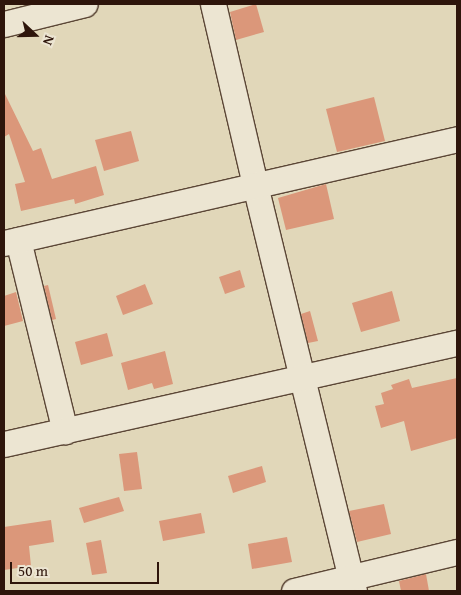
<!DOCTYPE html>
<html>
<head>
<meta charset="utf-8">
<style>
  body { margin:0 }
  #map { position:relative; width:461px; height:595px; overflow:hidden; background:#e1d7b9; font-family:"Gentium Book Plus",serif }
  div>[style] { position:absolute }
  .building>* { inset:0; background:#db977a }
  .roads { filter:drop-shadow(1px 0 #5b4636) drop-shadow(-1px 0 #5b4636) drop-shadow(0 1px #5b4636) drop-shadow(0 -1px #5b4636) }
  .minor>* { height:25px; margin:-12.5px; padding:0 12.5px; transform-origin:12.5px; border-radius:12.5px; background:#ece5d2 }
  span { translate:-50% -50%; white-space:nowrap; text-align:center; line-height:1.15; -webkit-text-stroke:4px #ece5d2; paint-order:stroke }
  .frame { position:absolute; inset:0; border:5px solid #2e150b; pointer-events:none }
  .north { position:absolute; left:10px; top:10px; width:50px; height:50px; -webkit-text-stroke:4px #ece5d2; paint-order:stroke; rotate:111deg; font-size:14px; font-weight:700; line-height:20px; text-align:center; color:#2e150b }
  .north::after { content:''; display:block; margin:auto; width:18px; height:22px; background:#2e150b; clip-path:polygon(50% 0,100% 100%,50% 72%,0 100%) }
  .scale { position:absolute; left:10px; top:562px; width:149px; height:22px; box-sizing:border-box; border:2px solid #2e150b; border-top:0; padding-left:6px; font-size:15px; line-height:18px; white-space:nowrap; color:#2e150b; -webkit-text-stroke:4px #ece5d2; paint-order:stroke }
</style>
</head>
<body>
<div id="map">
  <div class="building">
    <i style="clip-path:polygon(256px 4px,264px 32px,236px 40px,230px 12px)"></i>
    <i style="clip-path:polygon(4px 92px,33px 151px,41px 148px,52px 179px,96px 166px,104px 195px,75px 204px,74px 199px,21px 211px,15px 184px,25px 182px,9px 134px,4px 137px)"></i>
    <i style="clip-path:polygon(374px 97px,385px 141px,337px 152px,326px 109px)"></i>
    <i style="clip-path:polygon(131px 131px,139px 161px,104px 171px,95px 140px)"></i>
    <i style="clip-path:polygon(326px 184px,334px 219px,286px 230px,278px 198px)"></i>
    <i style="clip-path:polygon(240px 270px,245px 287px,225px 294px,219px 277px)"></i>
    <i style="clip-path:polygon(145px 284px,153px 304px,123px 315px,116px 296px)"></i>
    <i style="clip-path:polygon(48px 285px,56px 319px,52px 320px,44px 286px)"></i>
    <i style="clip-path:polygon(392px 291px,400px 321px,361px 332px,352px 303px)"></i>
    <i style="clip-path:polygon(16px 292px,23px 321px,4px 326px,4px 296px)"></i>
    <i style="clip-path:polygon(310px 311px,318px 341px,308px 343px,301px 314px)"></i>
    <i style="clip-path:polygon(107px 333px,113px 356px,81px 365px,75px 342px)"></i>
    <i style="clip-path:polygon(165px 351px,173px 384px,154px 389px,152px 383px,128px 390px,121px 363px)"></i>
    <i style="clip-path:polygon(457px 378px,457px 438px,411px 451px,404px 421px,381px 428px,375px 406px,384px 404px,381px 393px,393px 389px,391px 385px,409px 379px,412px 388px)"></i>
    <i style="clip-path:polygon(137px 452px,142px 489px,124px 491px,119px 454px)"></i>
    <i style="clip-path:polygon(262px 466px,266px 482px,233px 493px,228px 476px)"></i>
    <i style="clip-path:polygon(119px 497px,124px 511px,84px 523px,79px 508px)"></i>
    <i style="clip-path:polygon(384px 504px,391px 534px,357px 542px,349px 511px)"></i>
    <i style="clip-path:polygon(201px 513px,205px 533px,163px 541px,159px 521px)"></i>
    <i style="clip-path:polygon(51px 520px,54px 542px,29px 546px,31px 566px,4px 570px,4px 527px)"></i>
    <i style="clip-path:polygon(287px 537px,292px 562px,252px 569px,248px 544px)"></i>
    <i style="clip-path:polygon(101px 540px,107px 573px,92px 575px,86px 543px)"></i>
    <i style="clip-path:polygon(426px 574px,429px 591px,401px 591px,399px 581px)"></i>
  </div>
  <div class="roads">
    <div class="minor">
      <i style="left:213px;top:4px;width:186px;rotate:76.9deg"></i>
      <i style="left:255px;top:185px;width:418px;rotate:76.3deg"></i>
      <i style="left:4px;top:24px;width:83px;rotate:-13.9deg"></i>
      <i style="left:18px;top:240px;width:197px;rotate:76.2deg"></i>
      <i style="left:4px;top:243px;width:465px;rotate:-12.9deg"></i>
      <i style="left:4px;top:444px;width:464px;rotate:-12.6deg"></i>
      <i style="left:294px;top:591px;width:168px;rotate:-13.5deg"></i>
    </div>
  </div>
  <div class="frame"></div>
  <div class="north">N</div>
  <div class="scale">50 m</div>
</div>
</body>
</html>
